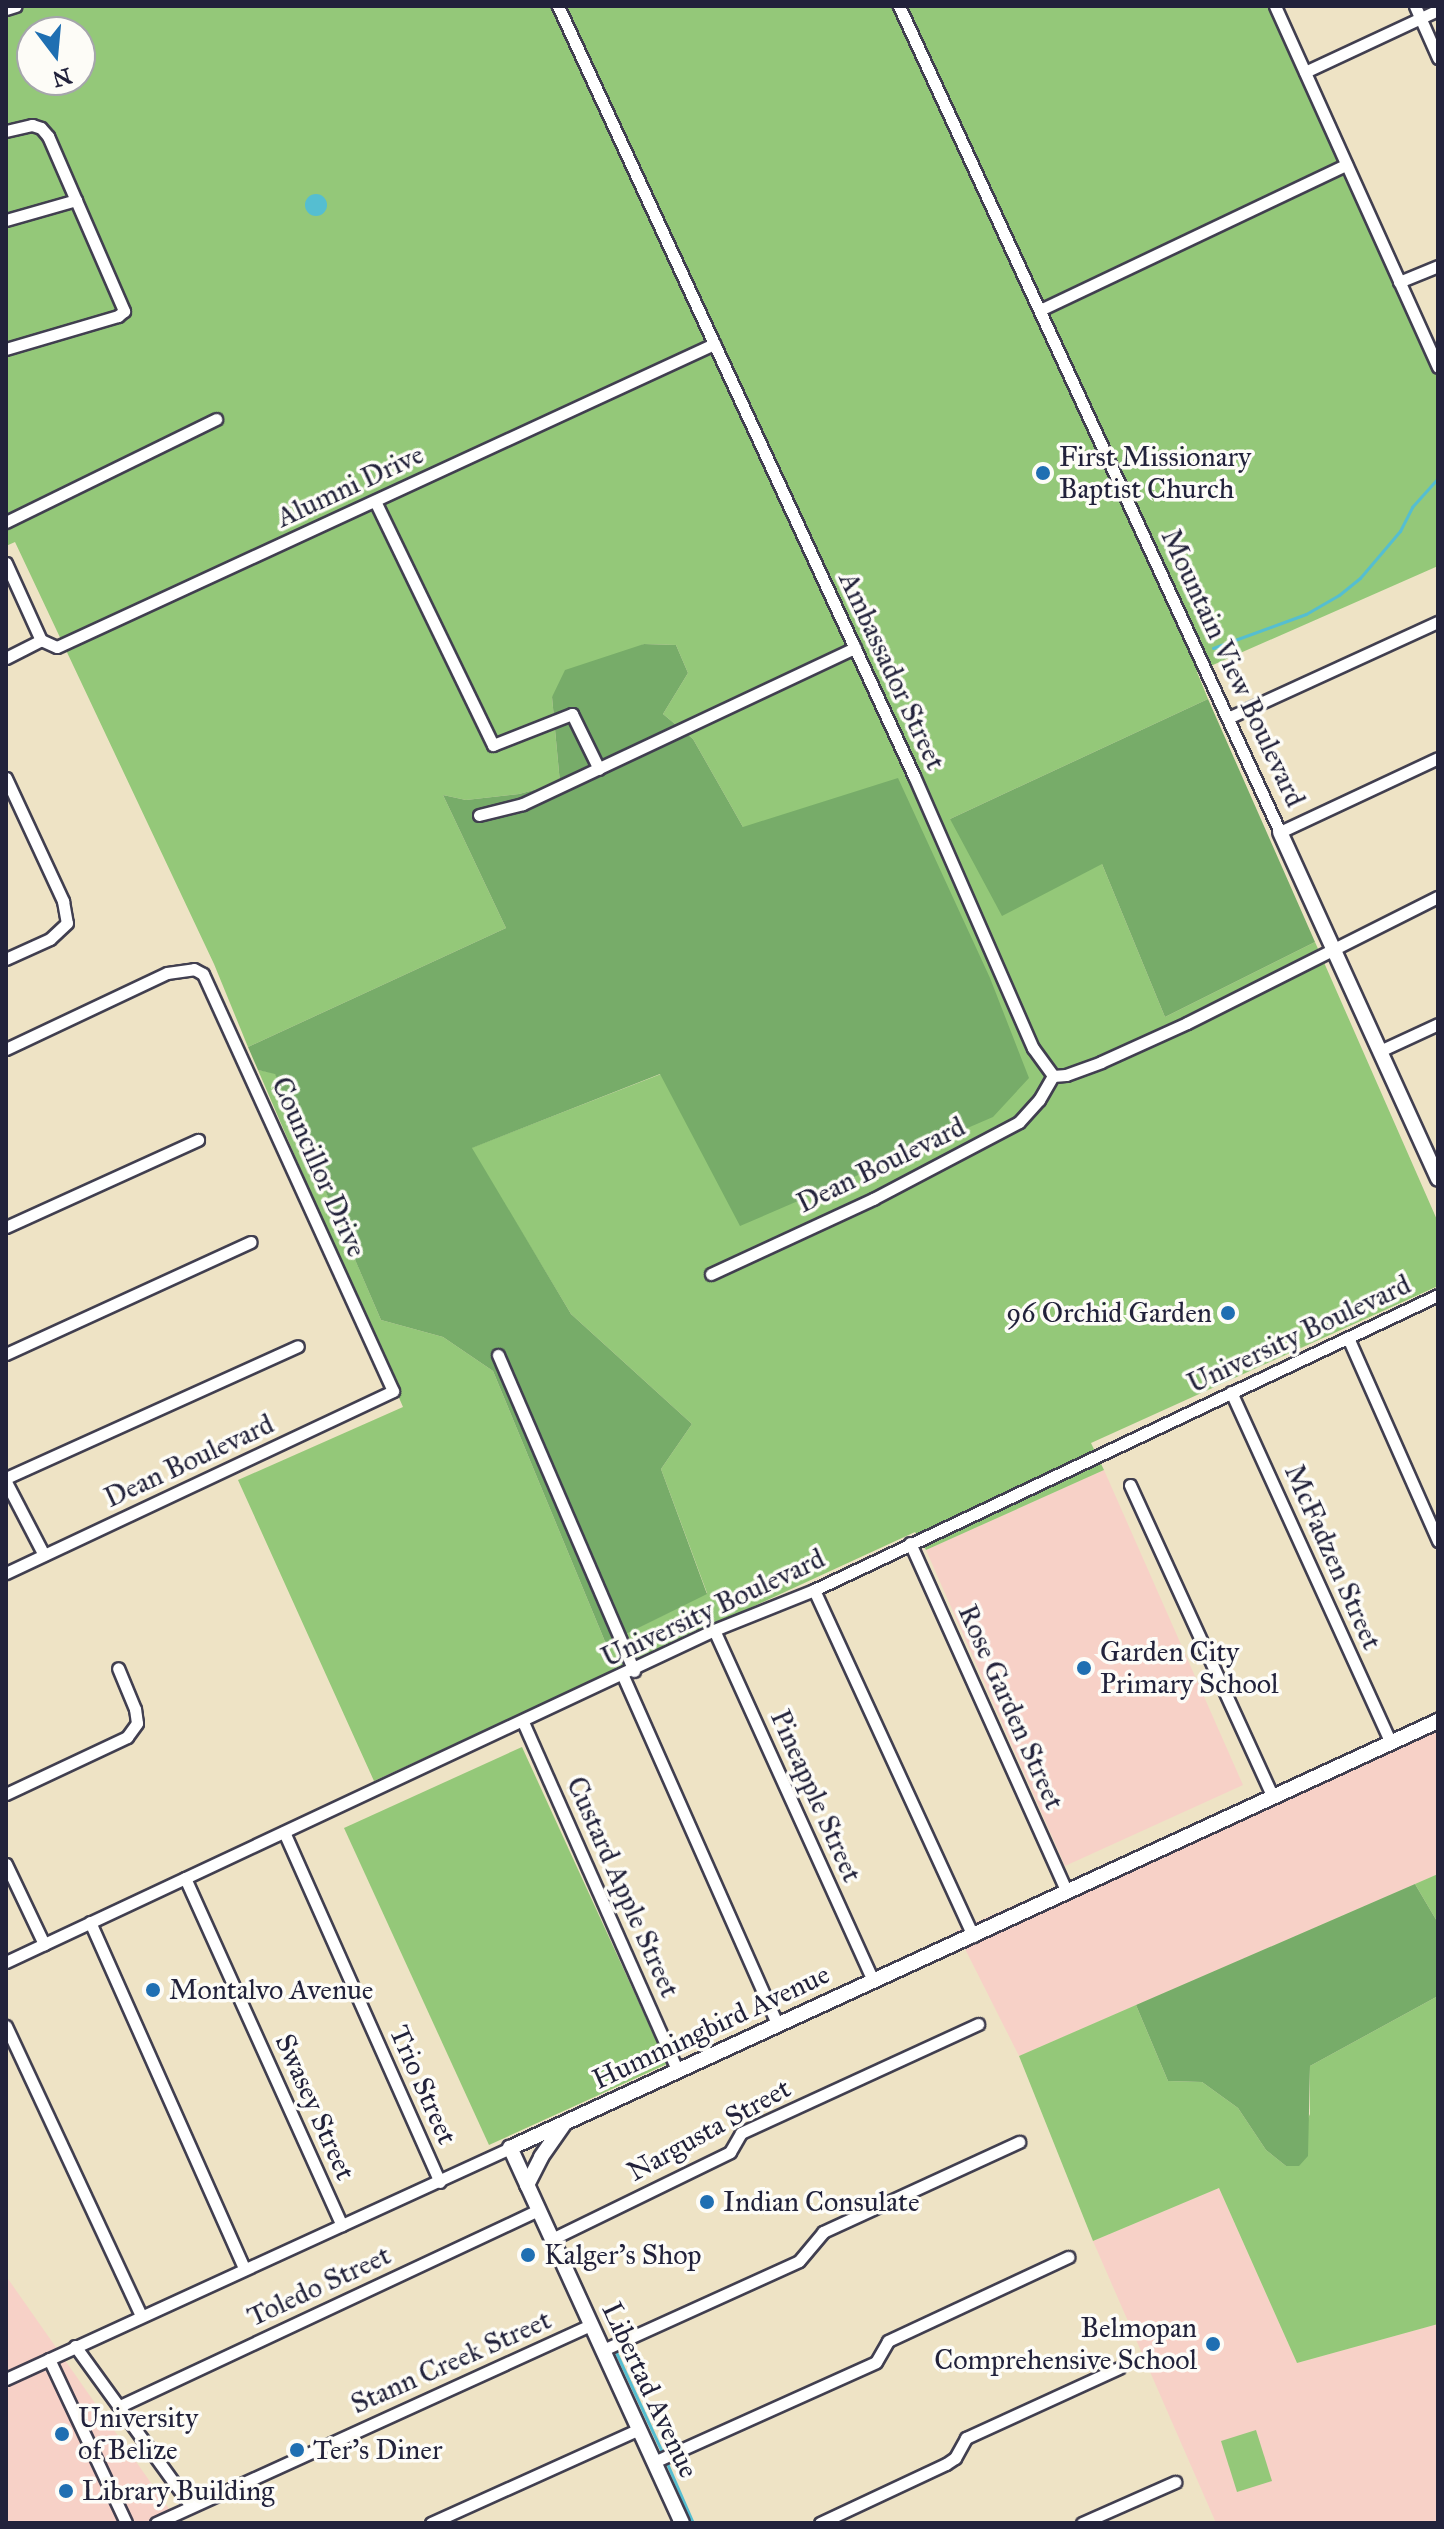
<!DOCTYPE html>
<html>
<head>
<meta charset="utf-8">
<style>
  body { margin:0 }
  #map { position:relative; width:1444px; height:2529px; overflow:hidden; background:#eee3c5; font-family:"IM FELL Great Primer",serif }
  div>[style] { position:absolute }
  .built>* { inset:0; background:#f7d1c7 }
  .green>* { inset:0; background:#94c879 }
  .forest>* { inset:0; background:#77ac69 }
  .water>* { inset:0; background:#55bed1 }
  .round { border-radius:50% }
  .stream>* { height:3px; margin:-1.5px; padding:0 1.5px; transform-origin:1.5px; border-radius:1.5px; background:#55bed1 }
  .roads { filter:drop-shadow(2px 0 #413f50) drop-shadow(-2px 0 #413f50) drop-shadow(0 2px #413f50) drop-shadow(0 -2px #413f50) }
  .minor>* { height:11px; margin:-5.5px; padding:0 5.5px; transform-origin:5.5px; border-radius:5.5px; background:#fff }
  .tertiary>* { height:14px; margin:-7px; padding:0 7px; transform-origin:7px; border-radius:7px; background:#fff }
  .dots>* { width:22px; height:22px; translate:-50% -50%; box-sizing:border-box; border:4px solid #fdfcf7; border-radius:50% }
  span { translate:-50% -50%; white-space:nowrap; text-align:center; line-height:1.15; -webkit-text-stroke:7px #fdfcf7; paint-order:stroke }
  .poi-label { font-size:28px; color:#22223b }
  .left { translate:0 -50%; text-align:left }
  .right { translate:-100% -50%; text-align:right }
  .street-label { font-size:28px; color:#22223b }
  .frame { position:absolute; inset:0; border:8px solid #22223b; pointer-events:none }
  .north { position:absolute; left:16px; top:16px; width:80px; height:80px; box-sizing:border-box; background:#fdfcf7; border:2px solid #a5a5ac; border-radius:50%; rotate:164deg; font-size:22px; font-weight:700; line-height:32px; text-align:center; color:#22223b }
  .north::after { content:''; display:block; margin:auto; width:28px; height:36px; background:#1f6fb2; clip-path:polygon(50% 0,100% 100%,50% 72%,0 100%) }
</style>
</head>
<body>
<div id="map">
  <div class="built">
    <i style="clip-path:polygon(1104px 1470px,1243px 1785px,1065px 1866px,926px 1550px)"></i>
    <i style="clip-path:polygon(1438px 1718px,1438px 1874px,1019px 2056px,956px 1931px)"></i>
    <i style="clip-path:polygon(1219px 2188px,1297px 2363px,1438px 2324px,1438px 2523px,1216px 2523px,1093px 2241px)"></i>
    <i style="clip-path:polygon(6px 2276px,179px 2523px,6px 2523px)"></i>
  </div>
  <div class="green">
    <i style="clip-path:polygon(evenodd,6px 6px,1272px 6px,1438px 377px,1438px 566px,1197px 672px,1208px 699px,950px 819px,1102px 864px,1165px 1017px,1315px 942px,1438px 1222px,1438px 1286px,1091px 1443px,1104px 1470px,926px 1550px,915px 1532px,374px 1781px,238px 1480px,403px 1407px,258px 1070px,275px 1073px,381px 1320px,443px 1337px,493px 1371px,606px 1644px,707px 1593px,661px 1469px,692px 1424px,571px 1314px,471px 1148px,661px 1074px,743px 827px,693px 739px,663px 714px,688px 673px,676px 645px,644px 644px,552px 697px,560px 783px,519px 794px,466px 800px,443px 795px,506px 928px,248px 1047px,214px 964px,15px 542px,6px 546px,6px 6px,32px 32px,80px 32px,80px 80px,32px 80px,32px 32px)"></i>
    <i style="clip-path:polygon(522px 1747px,667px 2064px,489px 2145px,344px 1828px)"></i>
    <i style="clip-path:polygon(1438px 1874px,1438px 1923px,1415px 1884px)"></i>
    <i style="clip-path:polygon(1438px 1996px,1438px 2324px,1297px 2363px,1219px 2188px,1093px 2241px,1019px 2056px,1136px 2005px,1168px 2081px,1202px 2082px,1238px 2108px,1266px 2150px,1286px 2166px,1310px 2114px,1310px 2066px)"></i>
    <i style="clip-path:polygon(1256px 2430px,1272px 2481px,1237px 2492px,1221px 2441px)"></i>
  </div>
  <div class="forest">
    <i style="clip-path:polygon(644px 644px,676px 645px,688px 673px,663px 714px,693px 739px,743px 827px,898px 778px,990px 978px,1029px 1078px,993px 1117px,740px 1226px,660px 1074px,472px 1148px,571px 1314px,692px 1424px,661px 1469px,707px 1594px,606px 1644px,493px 1371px,443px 1337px,381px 1320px,275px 1074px,258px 1070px,248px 1047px,506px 928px,443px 795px,466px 800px,519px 794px,560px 783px,552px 697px,565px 670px)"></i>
    <i style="clip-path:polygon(1208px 699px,1315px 942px,1165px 1017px,1102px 864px,1002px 916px,950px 819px)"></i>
    <i style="clip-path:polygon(1415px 1884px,1438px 1923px,1438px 1996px,1310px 2066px,1308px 2156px,1299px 2166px,1286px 2166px,1266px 2150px,1238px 2108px,1202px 2082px,1168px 2081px,1136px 2005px)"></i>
  </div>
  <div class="water">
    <i class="round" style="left:305px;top:194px;width:22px;height:22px"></i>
  </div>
  <div class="stream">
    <i style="left:1213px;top:648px;width:99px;rotate:-20.1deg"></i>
    <i style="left:1306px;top:614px;width:38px;rotate:-30deg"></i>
    <i style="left:1339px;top:595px;width:27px;rotate:-39deg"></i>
    <i style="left:1360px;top:578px;width:62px;rotate:-49.6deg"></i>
    <i style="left:1400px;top:531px;width:27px;rotate:-63deg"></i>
    <i style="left:1412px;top:507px;width:39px;rotate:-48deg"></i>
    <i style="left:614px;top:2348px;width:117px;rotate:65.2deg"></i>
    <i style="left:597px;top:2355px;width:73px;rotate:64.8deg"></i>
    <i style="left:666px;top:2461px;width:68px;rotate:66.5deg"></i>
    <i style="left:656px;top:2483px;width:44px;rotate:65.8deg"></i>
  </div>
  <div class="roads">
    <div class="minor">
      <i style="left:558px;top:6px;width:848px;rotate:65.19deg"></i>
      <i style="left:914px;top:776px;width:297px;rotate:66.4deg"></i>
      <i style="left:1033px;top:1048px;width:34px;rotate:54deg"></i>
      <i style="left:1053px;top:1076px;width:13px;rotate:-4deg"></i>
      <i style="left:1066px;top:1075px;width:37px;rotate:-20deg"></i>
      <i style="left:1101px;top:1062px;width:94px;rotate:-24.4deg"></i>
      <i style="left:1187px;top:1023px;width:281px;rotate:-26.7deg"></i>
      <i style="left:899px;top:6px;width:910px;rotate:65.24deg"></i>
      <i style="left:1280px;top:832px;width:174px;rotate:-25.1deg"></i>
      <i style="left:1275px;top:6px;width:396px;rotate:65.7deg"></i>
      <i style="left:1415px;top:6px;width:57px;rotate:66.1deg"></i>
      <i style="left:6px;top:9px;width:10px;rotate:-17deg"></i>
      <i style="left:1305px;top:72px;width:147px;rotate:-25deg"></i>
      <i style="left:6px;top:131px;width:27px;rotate:-13deg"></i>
      <i style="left:32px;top:125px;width:9px;rotate:18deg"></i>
      <i style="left:41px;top:128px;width:11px;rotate:49deg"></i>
      <i style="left:48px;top:136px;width:191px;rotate:66.5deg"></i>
      <i style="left:124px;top:311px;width:8px;rotate:140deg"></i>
      <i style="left:118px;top:316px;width:117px;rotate:163.6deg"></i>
      <i style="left:6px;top:220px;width:73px;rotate:-15.9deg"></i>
      <i style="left:1399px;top:282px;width:42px;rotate:-22.3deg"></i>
      <i style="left:1040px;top:310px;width:339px;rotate:-25.4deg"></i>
      <i style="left:375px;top:501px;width:271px;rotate:64.2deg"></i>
      <i style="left:493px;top:745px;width:85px;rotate:-21.4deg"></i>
      <i style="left:572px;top:714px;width:61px;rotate:63.9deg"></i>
      <i style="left:6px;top:522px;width:234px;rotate:-26.1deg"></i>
      <i style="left:6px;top:563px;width:85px;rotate:65.6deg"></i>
      <i style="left:41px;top:640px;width:17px;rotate:24deg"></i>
      <i style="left:57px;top:647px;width:724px;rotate:-24.76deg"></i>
      <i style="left:6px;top:658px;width:39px;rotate:-27deg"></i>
      <i style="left:1228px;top:718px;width:231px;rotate:-24.6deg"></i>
      <i style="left:6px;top:778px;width:136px;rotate:65.1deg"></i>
      <i style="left:63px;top:901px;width:22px;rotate:80deg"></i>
      <i style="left:67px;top:923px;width:23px;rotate:137deg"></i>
      <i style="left:50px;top:939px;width:48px;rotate:155.6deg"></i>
      <i style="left:479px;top:815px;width:45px;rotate:-14deg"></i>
      <i style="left:523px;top:804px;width:367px;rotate:-25.2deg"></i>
      <i style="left:6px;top:1049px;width:178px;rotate:-25.3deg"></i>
      <i style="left:167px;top:973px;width:27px;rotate:-8deg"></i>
      <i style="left:194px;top:969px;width:10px;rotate:29deg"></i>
      <i style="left:203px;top:974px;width:458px;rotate:65.5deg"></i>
      <i style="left:393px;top:1391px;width:428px;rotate:154.8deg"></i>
      <i style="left:1382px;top:1050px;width:62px;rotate:-24.9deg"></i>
      <i style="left:6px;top:1227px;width:211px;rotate:-24.4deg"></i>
      <i style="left:711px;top:1274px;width:179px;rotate:-24.8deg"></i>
      <i style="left:873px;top:1199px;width:165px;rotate:-27.8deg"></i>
      <i style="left:1019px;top:1122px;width:30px;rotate:-48deg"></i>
      <i style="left:1039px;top:1100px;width:28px;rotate:-60deg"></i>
      <i style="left:1349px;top:1340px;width:220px;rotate:66.1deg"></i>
      <i style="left:6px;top:1354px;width:269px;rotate:-24.6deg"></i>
      <i style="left:498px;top:1355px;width:344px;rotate:66.7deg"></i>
      <i style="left:1231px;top:1392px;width:386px;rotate:65.5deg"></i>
      <i style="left:6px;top:1478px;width:320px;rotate:-24.3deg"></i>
      <i style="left:6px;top:1482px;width:82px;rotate:62.5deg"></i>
      <i style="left:1130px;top:1485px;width:343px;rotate:65.4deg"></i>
      <i style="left:910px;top:1543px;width:383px;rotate:65.8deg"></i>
      <i style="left:814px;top:1590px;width:381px;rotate:65.3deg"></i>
      <i style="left:714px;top:1630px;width:385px;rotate:65.6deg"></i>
      <i style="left:623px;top:1676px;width:382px;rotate:66.1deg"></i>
      <i style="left:523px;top:1722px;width:382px;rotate:66.1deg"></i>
      <i style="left:6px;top:1794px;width:134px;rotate:-25.2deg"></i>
      <i style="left:127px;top:1737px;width:17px;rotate:-54deg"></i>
      <i style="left:137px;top:1723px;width:14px;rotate:-98deg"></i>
      <i style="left:135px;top:1709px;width:44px;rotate:-112.5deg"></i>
      <i style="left:284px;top:1832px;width:383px;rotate:66deg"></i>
      <i style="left:6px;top:1864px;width:89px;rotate:64.6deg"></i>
      <i style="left:185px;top:1878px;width:381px;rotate:65.7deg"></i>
      <i style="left:90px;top:1922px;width:379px;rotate:66deg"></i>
      <i style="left:6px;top:1962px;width:782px;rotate:-25.12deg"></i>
      <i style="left:714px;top:1630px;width:108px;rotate:-21.8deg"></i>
      <i style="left:814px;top:1590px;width:690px;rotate:-25.3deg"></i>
      <i style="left:6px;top:2026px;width:319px;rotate:65deg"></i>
      <i style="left:552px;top:2239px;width:198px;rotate:-26deg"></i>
      <i style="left:730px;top:2152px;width:22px;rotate:-60deg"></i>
      <i style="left:741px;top:2133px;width:261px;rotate:-24.7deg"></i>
      <i style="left:75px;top:2346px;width:198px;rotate:54.1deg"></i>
      <i style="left:603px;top:2350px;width:215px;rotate:-24.4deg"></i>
      <i style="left:799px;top:2261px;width:38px;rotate:-50deg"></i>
      <i style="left:823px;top:2232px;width:216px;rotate:-24.7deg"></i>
      <i style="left:49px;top:2359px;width:181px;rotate:64.8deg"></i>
      <i style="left:6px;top:2379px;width:554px;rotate:-24.62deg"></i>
      <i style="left:120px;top:2406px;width:463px;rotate:-25.1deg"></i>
      <i style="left:654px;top:2462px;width:243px;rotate:-24.2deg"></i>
      <i style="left:876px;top:2362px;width:24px;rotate:-60deg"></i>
      <i style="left:888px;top:2341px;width:199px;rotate:-25deg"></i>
      <i style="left:156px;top:2523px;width:478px;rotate:-24.5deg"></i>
      <i style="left:431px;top:2523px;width:228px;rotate:-24.3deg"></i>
      <i style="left:820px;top:2523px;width:139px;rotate:-25.1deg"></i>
      <i style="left:946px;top:2464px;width:11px;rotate:-34deg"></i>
      <i style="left:955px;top:2458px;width:23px;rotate:-61deg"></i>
      <i style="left:966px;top:2438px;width:168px;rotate:-24.6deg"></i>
      <i style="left:1082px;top:2523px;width:102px;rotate:-23.8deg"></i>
    </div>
    <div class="tertiary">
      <i style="left:1280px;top:832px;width:381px;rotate:65.5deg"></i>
      <i style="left:527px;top:2185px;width:31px;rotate:-63deg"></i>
      <i style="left:541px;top:2157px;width:40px;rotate:-55.1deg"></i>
      <i style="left:682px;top:2523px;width:413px;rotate:-114.6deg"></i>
      <i style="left:510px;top:2148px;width:1022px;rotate:-24.71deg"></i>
    </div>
  </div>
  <div class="dots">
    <i style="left:1043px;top:473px;background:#1f6fb2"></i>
    <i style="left:1228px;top:1313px;background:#1f6fb2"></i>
    <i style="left:1084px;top:1668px;background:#1f6fb2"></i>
    <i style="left:153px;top:1990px;background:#1f6fb2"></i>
    <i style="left:707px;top:2202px;background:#1f6fb2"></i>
    <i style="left:528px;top:2255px;background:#1f6fb2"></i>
    <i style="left:1213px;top:2344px;background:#1f6fb2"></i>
    <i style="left:62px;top:2434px;background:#1f6fb2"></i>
    <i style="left:297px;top:2450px;background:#1f6fb2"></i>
    <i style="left:66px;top:2491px;background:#1f6fb2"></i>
  </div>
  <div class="poi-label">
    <span class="left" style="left:1059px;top:473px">First Missionary<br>Baptist Church</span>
    <span class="right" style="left:1212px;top:1313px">96 Orchid Garden</span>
    <span class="left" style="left:1100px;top:1668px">Garden City<br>Primary School</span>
    <span class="left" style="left:169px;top:1990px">Montalvo Avenue</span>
    <span class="left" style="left:723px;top:2202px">Indian Consulate</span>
    <span class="left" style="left:544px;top:2255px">Kalger's Shop</span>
    <span class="right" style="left:1197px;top:2344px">Belmopan<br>Comprehensive School</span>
    <span class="left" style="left:78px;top:2434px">University<br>of Belize</span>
    <span class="left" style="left:313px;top:2450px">Ter's Diner</span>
    <span class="left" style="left:82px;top:2491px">Library Building</span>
  </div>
  <div class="street-label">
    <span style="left:350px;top:486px;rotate:-25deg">Alumni Drive</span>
    <span style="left:1233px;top:668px;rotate:65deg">Mountain View Boulevard</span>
    <span style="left:892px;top:671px;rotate:65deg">Ambassador Street</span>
    <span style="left:881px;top:1165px;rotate:-26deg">Dean Boulevard</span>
    <span style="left:319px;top:1167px;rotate:66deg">Councillor Drive</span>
    <span style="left:1299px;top:1334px;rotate:-25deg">University Boulevard</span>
    <span style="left:189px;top:1461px;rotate:-25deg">Dean Boulevard</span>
    <span style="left:1333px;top:1557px;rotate:66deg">McFadzen Street</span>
    <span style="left:713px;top:1608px;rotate:-25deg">University Boulevard</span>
    <span style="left:1011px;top:1707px;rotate:66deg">Rose Garden Street</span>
    <span style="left:816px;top:1796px;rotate:66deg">Pineapple Street</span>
    <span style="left:623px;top:1887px;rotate:66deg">Custard Apple Street</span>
    <span style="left:711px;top:2027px;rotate:-25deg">Hummingbird Avenue</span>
    <span style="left:423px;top:2085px;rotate:66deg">Trio Street</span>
    <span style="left:315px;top:2107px;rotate:66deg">Swasey Street</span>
    <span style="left:709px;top:2130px;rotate:-29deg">Nargusta Street</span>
    <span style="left:319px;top:2286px;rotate:-25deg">Toledo Street</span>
    <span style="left:451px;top:2362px;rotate:-24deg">Stann Creek Street</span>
    <span style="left:650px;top:2390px;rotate:65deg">Libertad Avenue</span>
  </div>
  <div class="frame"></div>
  <div class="north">N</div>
</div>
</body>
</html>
